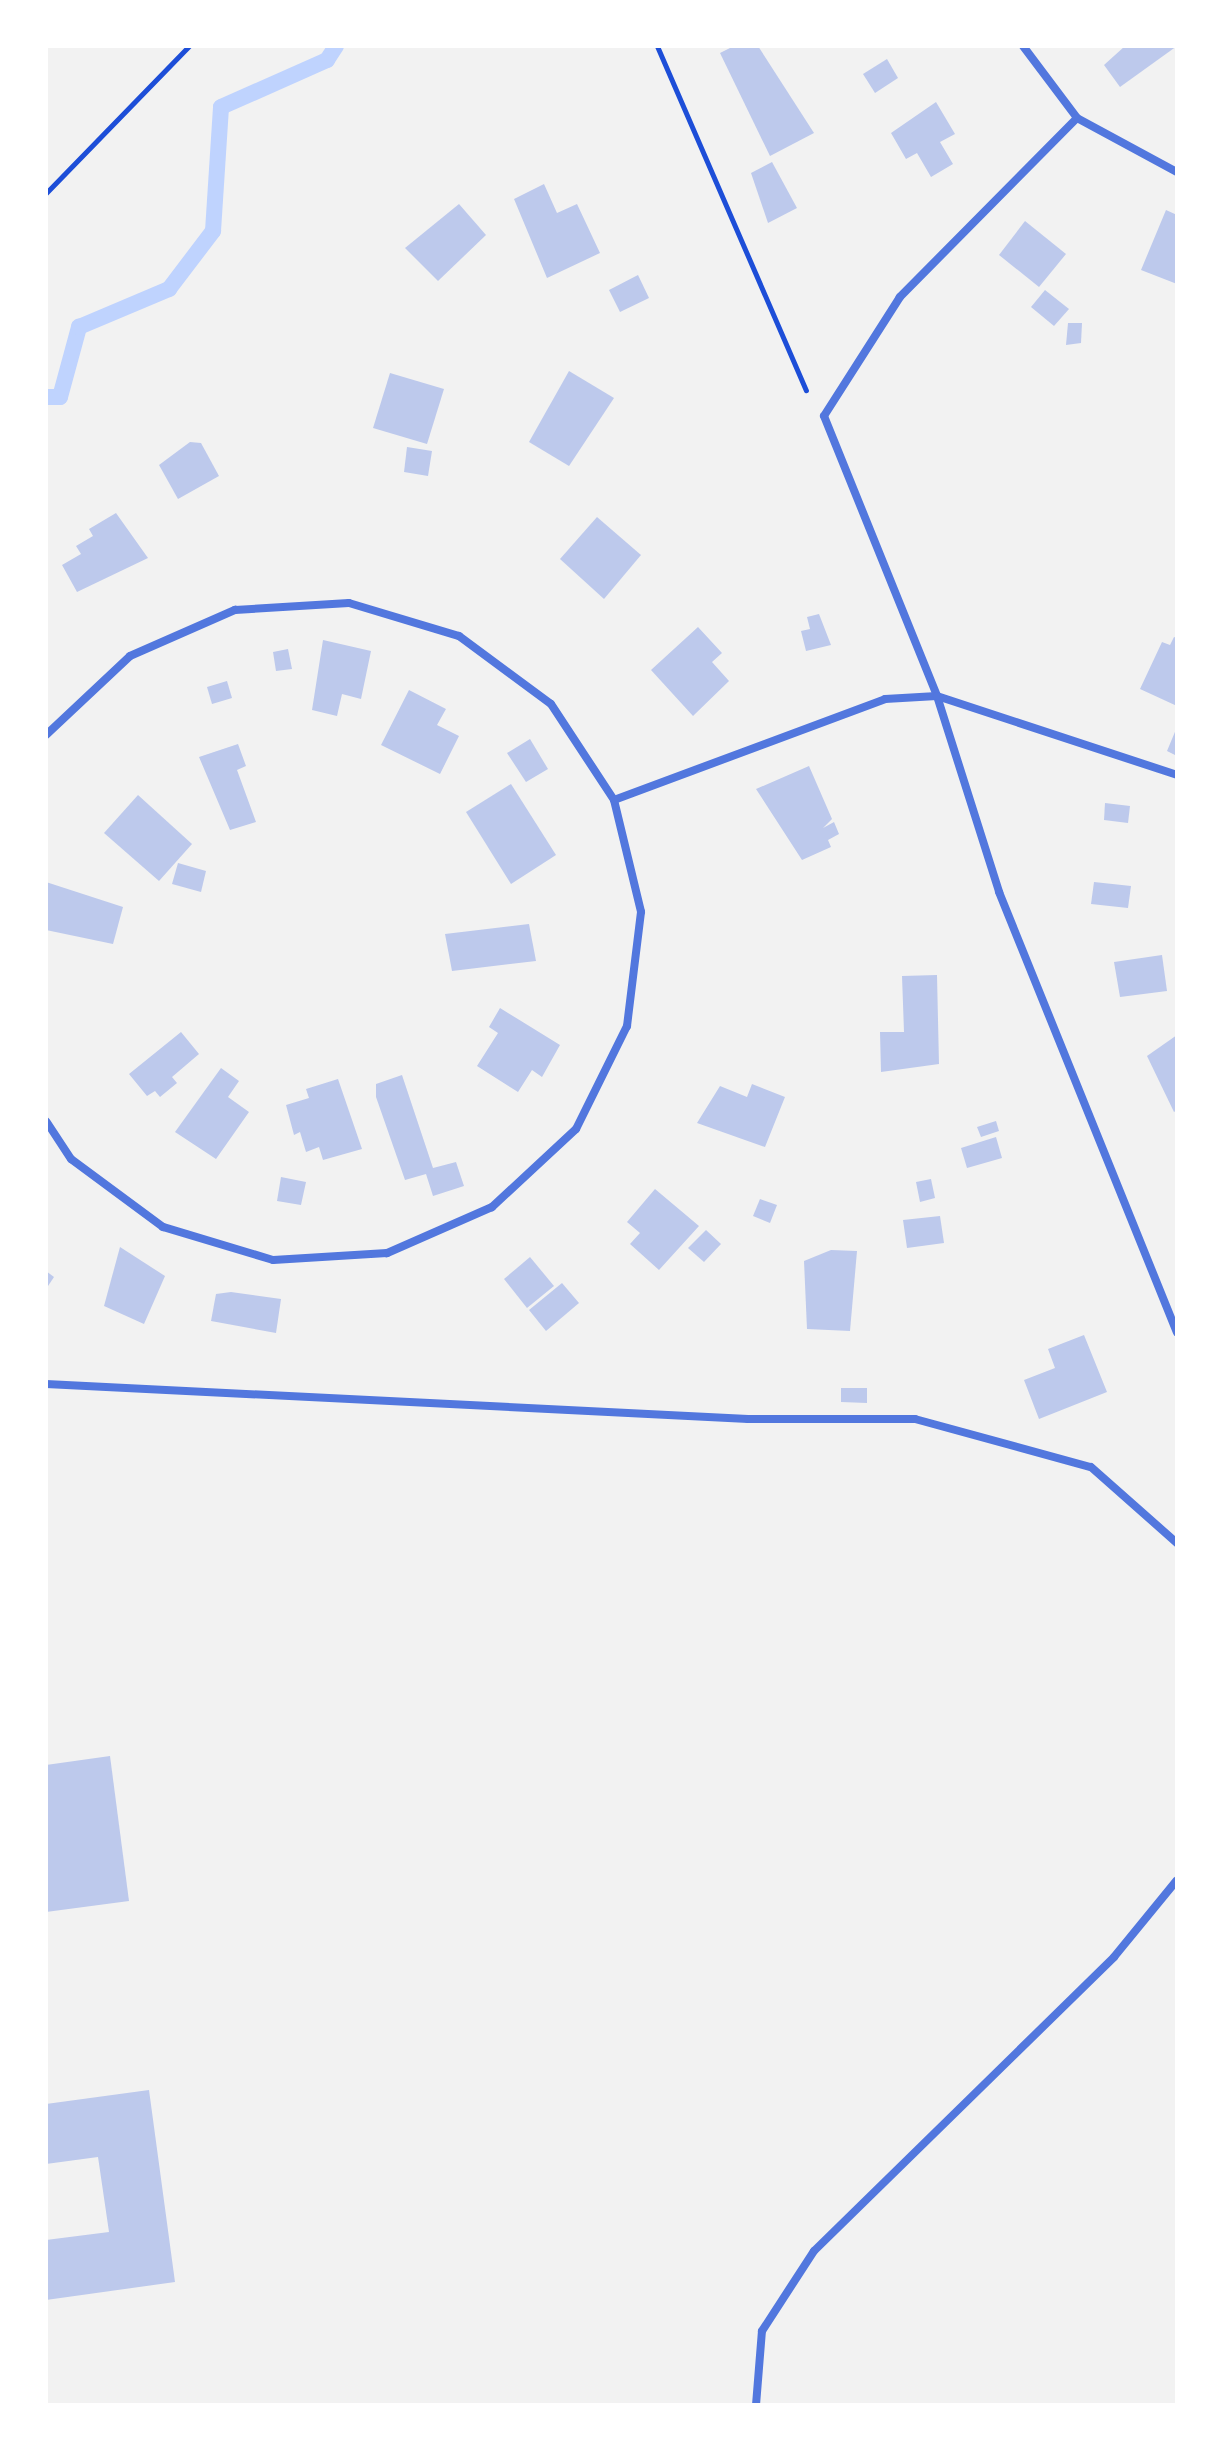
<!DOCTYPE html>
<html>
<head>
<meta charset="utf-8">
<style>
  body { margin:0 }
  #map { position:relative; width:1223px; height:2451px; overflow:hidden; background:#f2f2f2; font-family:Roboto,sans-serif }
  div>[style] { position:absolute }
  .stream>* { height:16px; margin:-8px; padding:0 8px; transform-origin:8px; border-radius:8px; background:#bfd3fe }
  .building>* { inset:0; background:#bdc9ec }
  .path>* { height:5px; margin:-2.5px; padding:0 2.5px; transform-origin:2.5px; border-radius:2.5px; background:#1d4ed8 }
  .minor>* { height:8px; margin:-4px; padding:0 4px; transform-origin:4px; border-radius:4px; background:#5277de }
  span { translate:-50% -50%; white-space:nowrap; text-align:center; line-height:1.15; -webkit-text-stroke:7px #fff; paint-order:stroke }
  .frame { position:absolute; inset:0; border:48px solid #fff; pointer-events:none }
</style>
</head>
<body>
<div id="map">
  <div class="stream">
    <i style="left:46px;top:397px;width:14px"></i>
    <i style="left:60px;top:397px;width:73px;rotate:-74.8deg"></i>
    <i style="left:79px;top:327px;width:98px;rotate:-22.9deg"></i>
    <i style="left:169px;top:289px;width:73px;rotate:-52.8deg"></i>
    <i style="left:213px;top:231px;width:124px;rotate:-86.3deg"></i>
    <i style="left:221px;top:107px;width:116px;rotate:-23.9deg"></i>
    <i style="left:327px;top:60px;width:17px;rotate:-57deg"></i>
  </div>
  <div class="building">
    <i style="clip-path:polygon(734px 46px,758px 46px,814px 133px,770px 156px,720px 53px)"></i>
    <i style="clip-path:polygon(1125px 46px,1177px 46px,1120px 87px,1104px 65px)"></i>
    <i style="clip-path:polygon(887px 59px,898px 78px,875px 93px,863px 74px)"></i>
    <i style="clip-path:polygon(936px 102px,955px 134px,940px 142px,953px 164px,931px 177px,917px 153px,906px 159px,891px 133px)"></i>
    <i style="clip-path:polygon(772px 162px,797px 208px,768px 223px,751px 173px)"></i>
    <i style="clip-path:polygon(544px 184px,557px 213px,577px 204px,600px 253px,547px 278px,514px 199px)"></i>
    <i style="clip-path:polygon(459px 204px,486px 235px,438px 281px,405px 248px)"></i>
    <i style="clip-path:polygon(1166px 210px,1177px 215px,1177px 284px,1141px 270px)"></i>
    <i style="clip-path:polygon(1025px 221px,1066px 254px,1039px 287px,999px 255px)"></i>
    <i style="clip-path:polygon(638px 275px,649px 298px,620px 312px,609px 290px)"></i>
    <i style="clip-path:polygon(1045px 290px,1069px 309px,1054px 326px,1031px 307px)"></i>
    <i style="clip-path:polygon(1068px 323px,1082px 323px,1081px 343px,1066px 345px)"></i>
    <i style="clip-path:polygon(569px 371px,614px 398px,569px 466px,529px 442px)"></i>
    <i style="clip-path:polygon(390px 373px,444px 389px,427px 444px,373px 428px)"></i>
    <i style="clip-path:polygon(190px 442px,201px 443px,219px 476px,178px 499px,159px 465px)"></i>
    <i style="clip-path:polygon(407px 447px,432px 451px,428px 476px,404px 472px)"></i>
    <i style="clip-path:polygon(116px 513px,148px 558px,77px 592px,62px 565px,81px 554px,76px 546px,93px 536px,89px 529px)"></i>
    <i style="clip-path:polygon(597px 517px,641px 555px,604px 599px,560px 559px)"></i>
    <i style="clip-path:polygon(819px 614px,831px 645px,806px 651px,801px 631px,810px 629px,807px 617px)"></i>
    <i style="clip-path:polygon(698px 627px,722px 653px,712px 662px,729px 681px,693px 716px,651px 670px)"></i>
    <i style="clip-path:polygon(1174px 637px,1177px 638px,1177px 706px,1140px 689px,1162px 642px,1170px 645px)"></i>
    <i style="clip-path:polygon(323px 640px,371px 651px,361px 699px,342px 694px,337px 716px,312px 710px)"></i>
    <i style="clip-path:polygon(288px 649px,292px 669px,276px 671px,273px 652px)"></i>
    <i style="clip-path:polygon(227px 681px,232px 698px,212px 704px,207px 687px)"></i>
    <i style="clip-path:polygon(409px 690px,446px 709px,437px 725px,459px 736px,440px 774px,381px 745px)"></i>
    <i style="clip-path:polygon(1177px 727px,1177px 756px,1167px 751px)"></i>
    <i style="clip-path:polygon(530px 739px,548px 769px,526px 782px,507px 753px)"></i>
    <i style="clip-path:polygon(238px 744px,246px 766px,237px 770px,256px 822px,230px 830px,199px 757px)"></i>
    <i style="clip-path:polygon(809px 766px,832px 819px,823px 828px,834px 822px,839px 834px,828px 840px,831px 847px,802px 860px,756px 789px)"></i>
    <i style="clip-path:polygon(511px 784px,556px 855px,511px 884px,466px 812px)"></i>
    <i style="clip-path:polygon(138px 795px,192px 844px,159px 881px,104px 833px)"></i>
    <i style="clip-path:polygon(1105px 803px,1130px 806px,1128px 823px,1104px 820px)"></i>
    <i style="clip-path:polygon(178px 863px,206px 871px,201px 892px,172px 884px)"></i>
    <i style="clip-path:polygon(46px 882px,123px 907px,113px 944px,46px 930px)"></i>
    <i style="clip-path:polygon(1094px 882px,1131px 886px,1128px 908px,1091px 904px)"></i>
    <i style="clip-path:polygon(529px 924px,536px 961px,452px 971px,445px 934px)"></i>
    <i style="clip-path:polygon(1162px 955px,1167px 991px,1120px 997px,1114px 962px)"></i>
    <i style="clip-path:polygon(937px 975px,939px 1064px,881px 1072px,880px 1032px,904px 1032px,902px 976px)"></i>
    <i style="clip-path:polygon(500px 1008px,560px 1045px,542px 1077px,532px 1070px,518px 1092px,477px 1066px,498px 1033px,489px 1027px)"></i>
    <i style="clip-path:polygon(181px 1032px,199px 1054px,172px 1077px,177px 1083px,160px 1097px,155px 1091px,147px 1096px,129px 1074px)"></i>
    <i style="clip-path:polygon(1177px 1035px,1177px 1110px,1174px 1112px,1147px 1056px)"></i>
    <i style="clip-path:polygon(221px 1068px,239px 1081px,228px 1097px,249px 1112px,216px 1159px,175px 1132px)"></i>
    <i style="clip-path:polygon(402px 1075px,433px 1168px,456px 1162px,464px 1186px,433px 1196px,426px 1174px,405px 1180px,376px 1097px,376px 1084px)"></i>
    <i style="clip-path:polygon(338px 1079px,362px 1149px,323px 1160px,319px 1147px,306px 1152px,300px 1132px,294px 1135px,286px 1105px,309px 1098px,306px 1089px)"></i>
    <i style="clip-path:polygon(752px 1084px,785px 1097px,765px 1147px,697px 1123px,720px 1086px,747px 1097px)"></i>
    <i style="clip-path:polygon(996px 1121px,999px 1131px,981px 1137px,977px 1127px)"></i>
    <i style="clip-path:polygon(996px 1137px,1002px 1158px,967px 1168px,961px 1148px)"></i>
    <i style="clip-path:polygon(281px 1177px,306px 1182px,301px 1205px,277px 1201px)"></i>
    <i style="clip-path:polygon(931px 1179px,935px 1198px,920px 1202px,916px 1182px)"></i>
    <i style="clip-path:polygon(655px 1189px,699px 1226px,659px 1270px,630px 1244px,640px 1233px,627px 1222px)"></i>
    <i style="clip-path:polygon(760px 1199px,777px 1205px,770px 1223px,753px 1216px)"></i>
    <i style="clip-path:polygon(940px 1216px,944px 1243px,907px 1248px,903px 1220px)"></i>
    <i style="clip-path:polygon(706px 1230px,721px 1244px,704px 1262px,688px 1248px)"></i>
    <i style="clip-path:polygon(120px 1247px,165px 1276px,144px 1324px,104px 1306px)"></i>
    <i style="clip-path:polygon(831px 1250px,857px 1251px,850px 1331px,807px 1329px,804px 1261px)"></i>
    <i style="clip-path:polygon(530px 1257px,554px 1286px,527px 1308px,504px 1279px)"></i>
    <i style="clip-path:polygon(46px 1271px,54px 1277px,46px 1289px)"></i>
    <i style="clip-path:polygon(562px 1283px,579px 1303px,546px 1331px,529px 1310px)"></i>
    <i style="clip-path:polygon(231px 1292px,281px 1299px,276px 1333px,211px 1321px,216px 1294px)"></i>
    <i style="clip-path:polygon(1084px 1335px,1107px 1392px,1039px 1419px,1024px 1380px,1055px 1368px,1048px 1349px)"></i>
    <i style="clip-path:polygon(841px 1388px,867px 1388px,867px 1403px,841px 1402px)"></i>
    <i style="clip-path:polygon(110px 1756px,129px 1901px,46px 1912px,46px 1765px)"></i>
    <i style="clip-path:polygon(149px 2090px,175px 2282px,46px 2300px,46px 2240px,109px 2232px,98px 2157px,46px 2164px,46px 2104px)"></i>
  </div>
  <div class="path">
    <i style="left:657px;top:46px;width:375px;rotate:66.6deg"></i>
    <i style="left:46px;top:193px;width:205px;rotate:-45.8deg"></i>
  </div>
  <div class="minor">
    <i style="left:1023px;top:46px;width:90px;rotate:53.1deg"></i>
    <i style="left:1077px;top:118px;width:114px;rotate:28.4deg"></i>
    <i style="left:1077px;top:118px;width:252px;rotate:134.7deg"></i>
    <i style="left:900px;top:297px;width:141px;rotate:122.6deg"></i>
    <i style="left:824px;top:416px;width:302px;rotate:68deg"></i>
    <i style="left:937px;top:696px;width:206px;rotate:72.4deg"></i>
    <i style="left:999px;top:892px;width:475px;rotate:68deg"></i>
    <i style="left:46px;top:735px;width:115px;rotate:-43.2deg"></i>
    <i style="left:130px;top:656px;width:115px;rotate:-23.7deg"></i>
    <i style="left:235px;top:610px;width:114px;rotate:-3.5deg"></i>
    <i style="left:349px;top:603px;width:115px;rotate:16.7deg"></i>
    <i style="left:459px;top:636px;width:114px;rotate:36.5deg"></i>
    <i style="left:551px;top:704px;width:115px;rotate:56.7deg"></i>
    <i style="left:614px;top:800px;width:115px;rotate:76.4deg"></i>
    <i style="left:641px;top:912px;width:115px;rotate:97deg"></i>
    <i style="left:627px;top:1026px;width:115px;rotate:116.3deg"></i>
    <i style="left:576px;top:1129px;width:115px;rotate:137.1deg"></i>
    <i style="left:492px;top:1207px;width:115px;rotate:156.3deg"></i>
    <i style="left:387px;top:1253px;width:114px;rotate:176.5deg"></i>
    <i style="left:273px;top:1260px;width:115px;rotate:-163.3deg"></i>
    <i style="left:163px;top:1227px;width:114px;rotate:-143.5deg"></i>
    <i style="left:71px;top:1159px;width:45px;rotate:-123.3deg"></i>
    <i style="left:614px;top:800px;width:289px;rotate:-20.4deg"></i>
    <i style="left:885px;top:699px;width:52px;rotate:-3.3deg"></i>
    <i style="left:937px;top:696px;width:253px;rotate:18.2deg"></i>
    <i style="left:46px;top:1384px;width:703px;rotate:2.85deg"></i>
    <i style="left:748px;top:1419px;width:167px"></i>
    <i style="left:915px;top:1419px;width:182px;rotate:15.3deg"></i>
    <i style="left:1091px;top:1467px;width:115px;rotate:41.5deg"></i>
    <i style="left:756px;top:2405px;width:74px;rotate:-85.4deg"></i>
    <i style="left:762px;top:2331px;width:95px;rotate:-57deg"></i>
    <i style="left:814px;top:2251px;width:420px;rotate:-44.4deg"></i>
    <i style="left:1114px;top:1957px;width:99px;rotate:-50.7deg"></i>
  </div>
  <div class="frame"></div>
</div>
</body>
</html>
